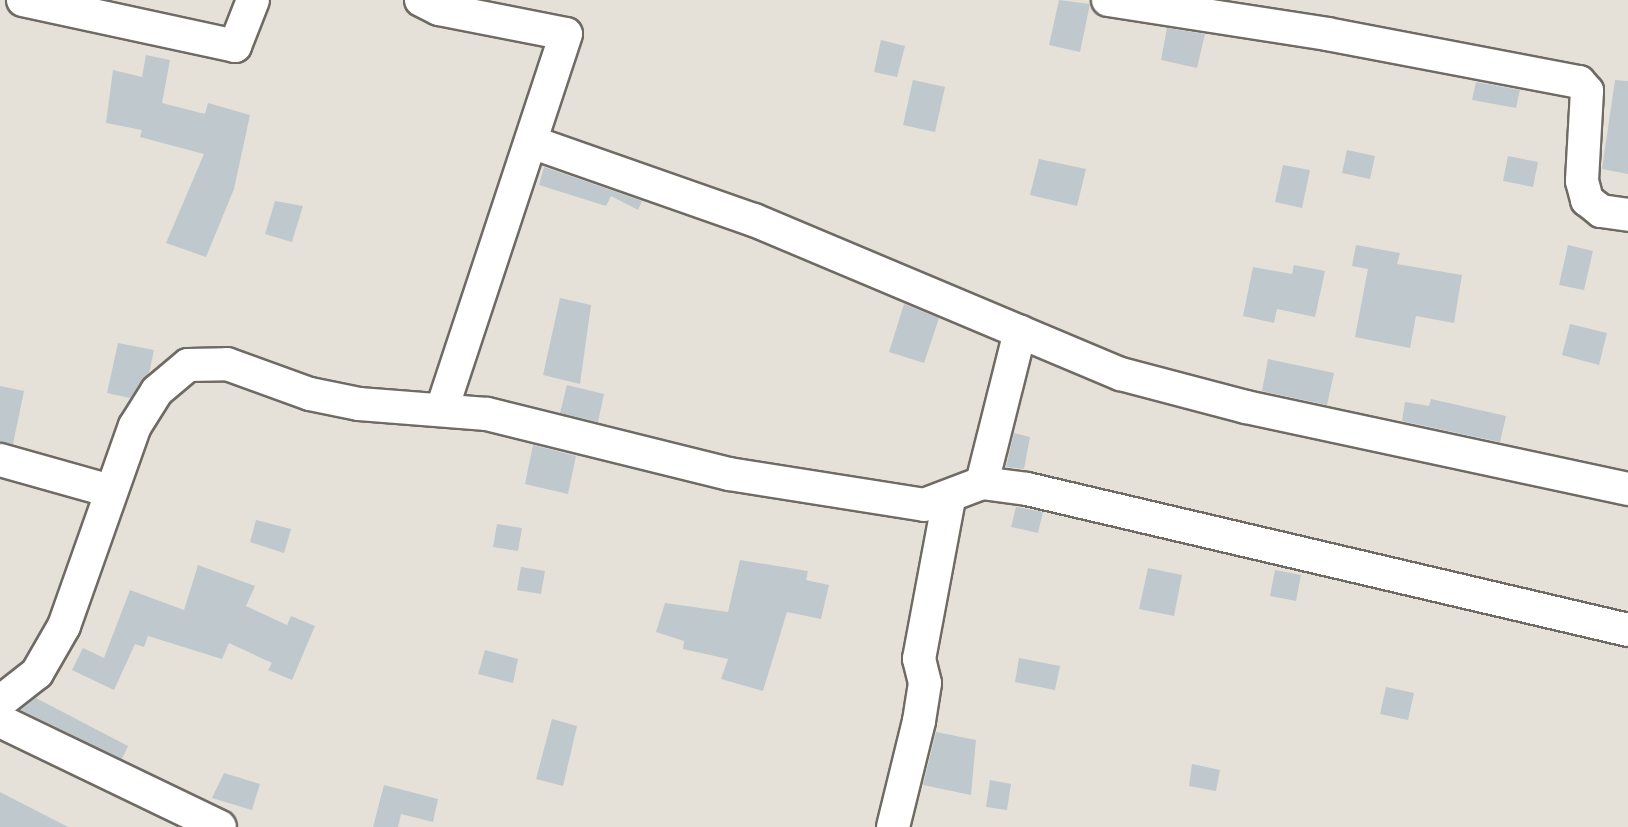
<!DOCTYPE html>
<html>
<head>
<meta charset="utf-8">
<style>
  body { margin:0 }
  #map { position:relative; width:1628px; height:827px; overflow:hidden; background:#e5e1d9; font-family:"Work Sans",sans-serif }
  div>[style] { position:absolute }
  .building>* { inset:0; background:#bfc8cd }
  .roads { filter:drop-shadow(2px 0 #6f6b64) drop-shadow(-2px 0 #6f6b64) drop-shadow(0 2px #6f6b64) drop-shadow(0 -2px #6f6b64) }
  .street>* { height:32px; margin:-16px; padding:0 16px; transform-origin:16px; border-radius:16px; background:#fff }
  span { translate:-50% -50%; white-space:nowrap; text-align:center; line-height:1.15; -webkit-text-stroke:8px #f2eee6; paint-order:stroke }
</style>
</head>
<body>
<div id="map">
  <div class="building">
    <i style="clip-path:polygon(1059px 0,1090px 4px,1080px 52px,1049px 45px)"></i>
    <i style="clip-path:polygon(1167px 28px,1205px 34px,1197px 68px,1161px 60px)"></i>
    <i style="clip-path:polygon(881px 40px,905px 46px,897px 77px,874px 72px)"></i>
    <i style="clip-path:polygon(146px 55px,170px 60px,162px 103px,205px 114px,208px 103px,250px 115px,234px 189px,206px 257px,166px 243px,204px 154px,140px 137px,142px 130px,106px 123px,113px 70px,142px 77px)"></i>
    <i style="clip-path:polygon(913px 80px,945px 87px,935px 132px,903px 125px)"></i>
    <i style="clip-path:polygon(1615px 80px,1628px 81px,1628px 174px,1602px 169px)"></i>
    <i style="clip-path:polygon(1476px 82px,1520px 90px,1516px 108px,1472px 100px)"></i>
    <i style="clip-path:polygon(1347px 150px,1375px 156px,1370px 179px,1342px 173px)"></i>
    <i style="clip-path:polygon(1508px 156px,1538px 162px,1533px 187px,1503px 181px)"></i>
    <i style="clip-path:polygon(1039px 159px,1086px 169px,1077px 206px,1030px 195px)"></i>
    <i style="clip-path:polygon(1283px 165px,1310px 170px,1302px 208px,1275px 202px)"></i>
    <i style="clip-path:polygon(544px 167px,642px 201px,638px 210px,611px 196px,606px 206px,539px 185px)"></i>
    <i style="clip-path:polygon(275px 201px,303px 206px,292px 242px,265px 234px)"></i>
    <i style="clip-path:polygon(1356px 245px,1400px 253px,1397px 264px,1462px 275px,1454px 323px,1416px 316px,1410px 348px,1355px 337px,1368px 269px,1352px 266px)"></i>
    <i style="clip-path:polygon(1568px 245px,1593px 251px,1584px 290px,1559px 285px)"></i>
    <i style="clip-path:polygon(1294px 265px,1325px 271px,1315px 317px,1277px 309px,1274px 323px,1243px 316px,1253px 267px,1292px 274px)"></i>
    <i style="clip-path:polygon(560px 298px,591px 305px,580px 384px,543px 375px)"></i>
    <i style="clip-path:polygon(904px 304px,939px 318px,924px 363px,889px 352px)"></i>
    <i style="clip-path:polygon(1570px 324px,1607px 333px,1599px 365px,1562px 355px)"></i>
    <i style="clip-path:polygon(118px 343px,154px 350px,149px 373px,130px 398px,107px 393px)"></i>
    <i style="clip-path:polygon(1268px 359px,1334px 373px,1327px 405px,1262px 391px)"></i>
    <i style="clip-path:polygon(567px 385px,604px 394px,598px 422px,560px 413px)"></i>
    <i style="clip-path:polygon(0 386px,24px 391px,13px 444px,0 442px)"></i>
    <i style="clip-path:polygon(1431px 399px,1506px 416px,1500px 442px,1402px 421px,1405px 402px,1429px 406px)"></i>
    <i style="clip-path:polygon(1014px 433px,1030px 437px,1024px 469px,1006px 467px)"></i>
    <i style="clip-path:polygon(533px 445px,576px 456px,568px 494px,525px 484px)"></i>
    <i style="clip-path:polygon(1016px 507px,1043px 512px,1038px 533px,1011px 527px)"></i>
    <i style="clip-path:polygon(256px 520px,291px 529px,284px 553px,250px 542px)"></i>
    <i style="clip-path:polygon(497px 524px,522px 528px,518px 551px,493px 547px)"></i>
    <i style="clip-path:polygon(740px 560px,808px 571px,806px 580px,829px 585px,821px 619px,787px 612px,763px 691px,721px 679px,728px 659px,683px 649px,684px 641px,656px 632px,665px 603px,728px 612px)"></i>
    <i style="clip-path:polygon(198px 565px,255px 586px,246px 606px,287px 625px,291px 616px,315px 626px,292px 680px,268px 670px,272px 663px,229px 643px,222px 659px,148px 636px,144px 647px,135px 644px,114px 690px,72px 670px,83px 648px,104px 658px,130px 590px,184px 610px)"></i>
    <i style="clip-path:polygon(521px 567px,545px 571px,541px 594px,517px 590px)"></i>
    <i style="clip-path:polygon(1148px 568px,1182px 575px,1174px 616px,1139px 609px)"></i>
    <i style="clip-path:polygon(1275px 570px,1301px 575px,1296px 601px,1270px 596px)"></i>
    <i style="clip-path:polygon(485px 650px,518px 659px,513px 683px,478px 674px)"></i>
    <i style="clip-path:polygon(1019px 658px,1060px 666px,1055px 690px,1015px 682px)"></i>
    <i style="clip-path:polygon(1386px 687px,1414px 693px,1408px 720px,1380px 714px)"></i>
    <i style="clip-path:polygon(36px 698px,128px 746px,122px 759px,21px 710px)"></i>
    <i style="clip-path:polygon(552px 719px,577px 726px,563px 786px,536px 779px)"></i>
    <i style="clip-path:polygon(936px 732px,976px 740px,971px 795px,923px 785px)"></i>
    <i style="clip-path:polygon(1192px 764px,1220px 770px,1216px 791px,1189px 786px)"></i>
    <i style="clip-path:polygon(224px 773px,260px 784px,252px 810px,212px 798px)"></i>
    <i style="clip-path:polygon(990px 780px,1011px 784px,1007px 810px,986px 807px)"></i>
    <i style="clip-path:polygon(384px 785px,438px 799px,433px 822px,401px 814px,398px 827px,373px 827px)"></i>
    <i style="clip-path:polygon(0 792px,68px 827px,0 827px)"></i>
  </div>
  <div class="roads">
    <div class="street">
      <i style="left:23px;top:0;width:217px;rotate:12.2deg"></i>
      <i style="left:235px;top:46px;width:49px;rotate:-68.6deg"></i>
      <i style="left:421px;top:0;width:20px;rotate:27deg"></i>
      <i style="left:439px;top:9px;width:129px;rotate:11.1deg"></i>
      <i style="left:566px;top:34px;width:396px;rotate:108.3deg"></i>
      <i style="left:1108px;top:0;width:222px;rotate:8.8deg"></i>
      <i style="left:1327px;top:34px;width:257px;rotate:10.8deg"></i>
      <i style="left:1579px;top:82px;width:12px;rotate:48deg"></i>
      <i style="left:1587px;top:91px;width:90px;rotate:93.2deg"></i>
      <i style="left:1582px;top:181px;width:20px;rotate:75deg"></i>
      <i style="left:1587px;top:200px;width:18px;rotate:38deg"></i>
      <i style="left:1601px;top:211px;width:27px;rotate:8deg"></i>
      <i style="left:531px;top:142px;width:236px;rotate:19.3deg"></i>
      <i style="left:754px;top:220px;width:398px;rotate:22.8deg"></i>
      <i style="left:1121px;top:374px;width:129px;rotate:14.8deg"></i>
      <i style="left:1246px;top:407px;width:391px;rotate:12.1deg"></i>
      <i style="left:0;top:460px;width:114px;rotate:15.7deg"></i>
      <i style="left:982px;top:483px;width:156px;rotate:-75.9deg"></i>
      <i style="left:0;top:702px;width:47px;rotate:-38.1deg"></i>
      <i style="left:37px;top:673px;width:54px;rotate:-60.1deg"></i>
      <i style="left:64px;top:626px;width:212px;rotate:-70.5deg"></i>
      <i style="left:135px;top:426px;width:41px;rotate:-57.8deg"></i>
      <i style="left:157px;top:391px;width:40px;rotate:-40deg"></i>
      <i style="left:188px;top:365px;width:39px;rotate:-1deg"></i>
      <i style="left:227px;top:364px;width:88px;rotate:19.9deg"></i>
      <i style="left:310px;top:394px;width:50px;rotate:11.5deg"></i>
      <i style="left:359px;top:404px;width:128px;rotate:4.5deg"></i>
      <i style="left:487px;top:414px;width:249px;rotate:13.9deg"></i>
      <i style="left:729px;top:474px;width:197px;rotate:9deg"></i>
      <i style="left:924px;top:505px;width:62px;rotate:-20.8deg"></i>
      <i style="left:982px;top:483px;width:45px;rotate:7.6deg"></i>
      <i style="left:1027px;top:489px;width:617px;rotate:13.2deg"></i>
      <i style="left:0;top:721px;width:244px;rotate:25.7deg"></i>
      <i style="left:893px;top:827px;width:109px;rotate:-76.2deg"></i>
      <i style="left:919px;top:721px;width:38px;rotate:-81deg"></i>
      <i style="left:925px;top:683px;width:25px;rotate:-104deg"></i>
      <i style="left:919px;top:659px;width:163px;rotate:-79.4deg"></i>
    </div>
  </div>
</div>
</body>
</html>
